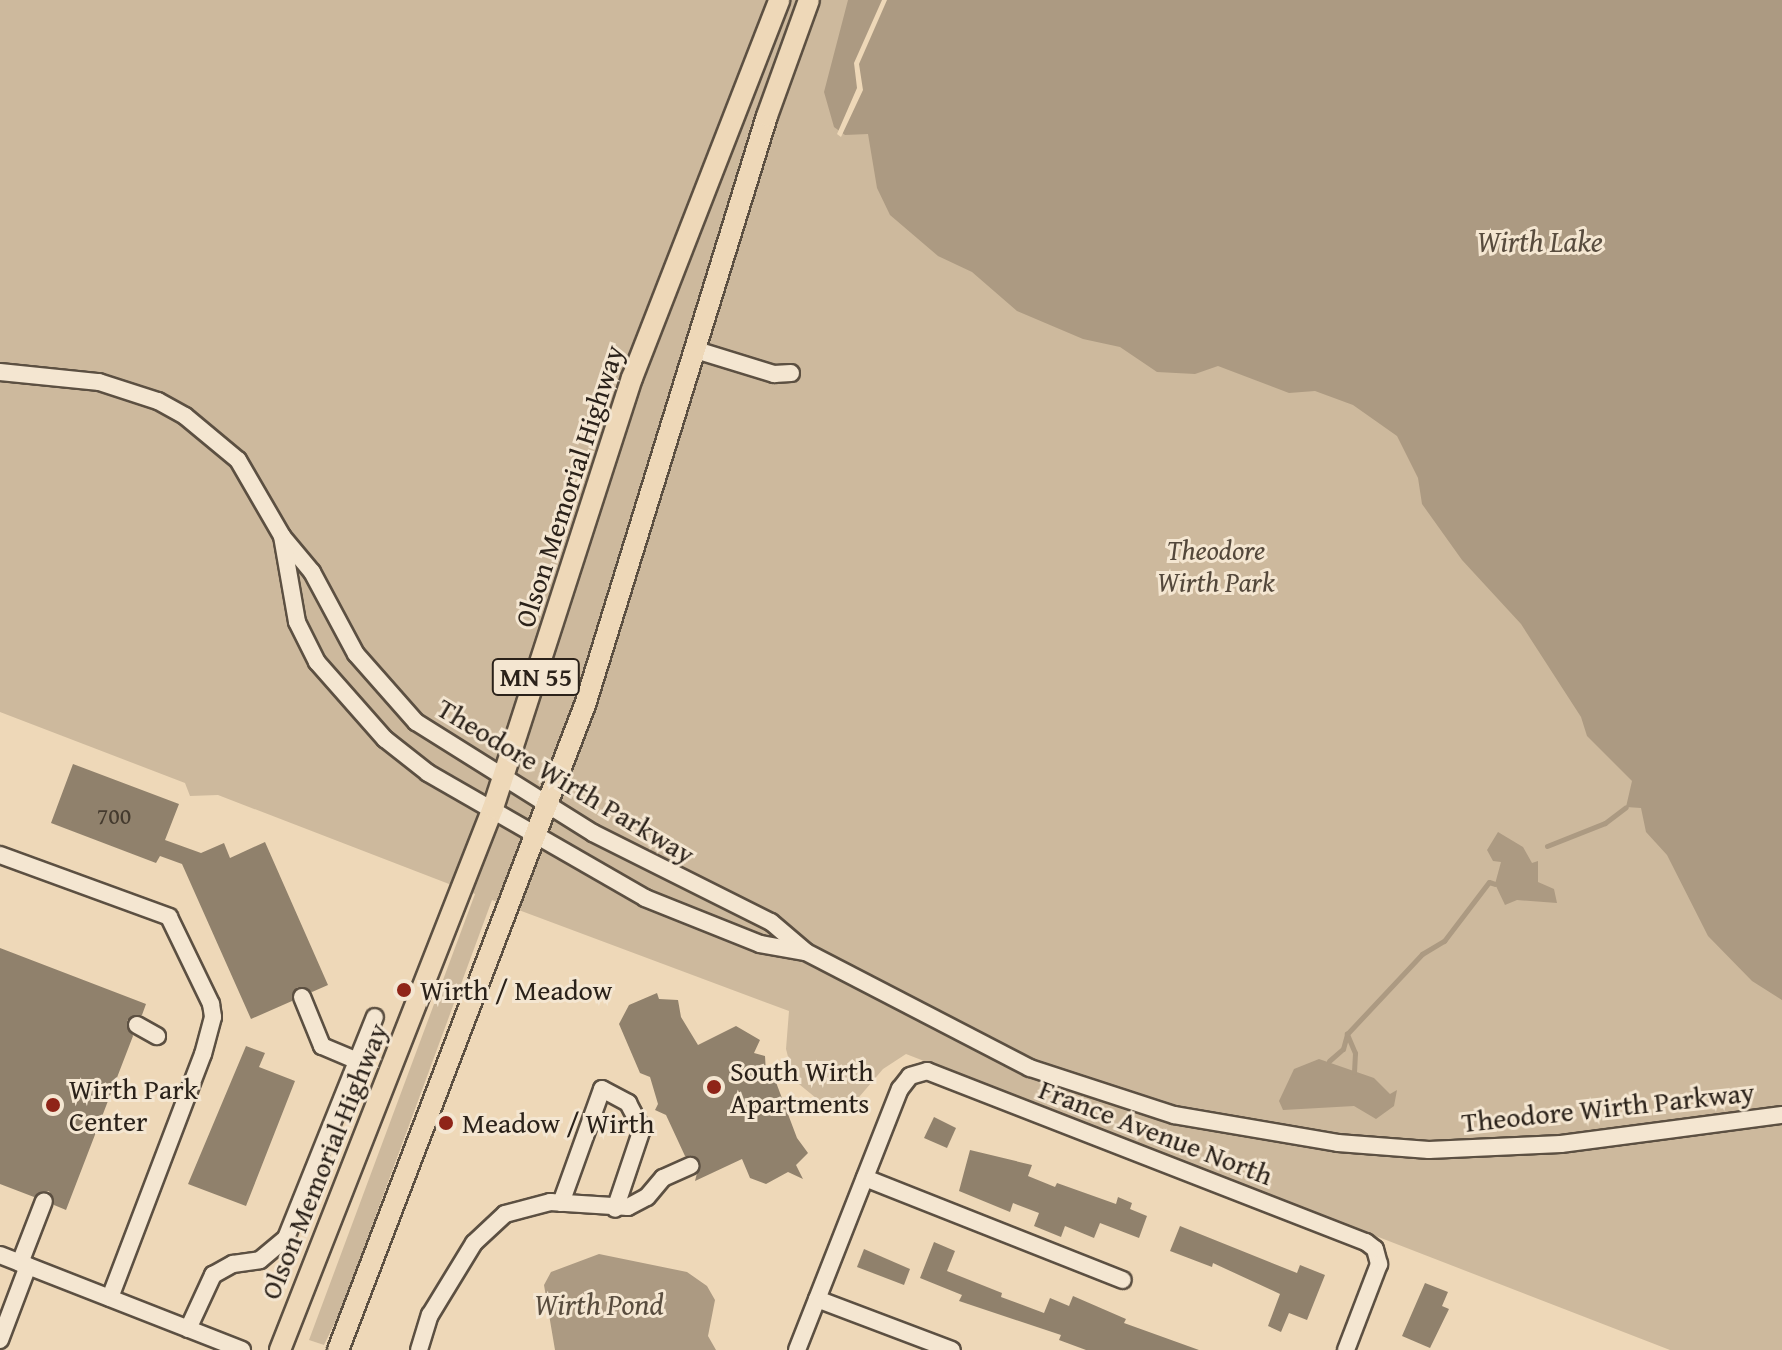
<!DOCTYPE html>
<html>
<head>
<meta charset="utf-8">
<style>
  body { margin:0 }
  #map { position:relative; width:1782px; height:1350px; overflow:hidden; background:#eed8b8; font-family:"Gentium Book Plus",serif }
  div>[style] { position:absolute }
  .green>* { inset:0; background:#cdb99d }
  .water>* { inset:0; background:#ac9a82 }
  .pier>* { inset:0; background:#eed8b8 }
  .stream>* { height:5px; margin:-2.5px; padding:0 2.5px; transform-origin:2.5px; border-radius:2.5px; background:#ac9a82 }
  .building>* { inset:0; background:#90816c }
  .roads { filter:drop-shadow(2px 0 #5c5042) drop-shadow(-2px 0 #5c5042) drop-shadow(0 2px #5c5042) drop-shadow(0 -2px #5c5042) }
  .minor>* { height:16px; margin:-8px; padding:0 8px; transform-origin:8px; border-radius:8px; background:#f4e6d1 }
  .major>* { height:20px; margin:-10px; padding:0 10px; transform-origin:10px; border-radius:10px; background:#eed8b8 }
  .dots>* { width:22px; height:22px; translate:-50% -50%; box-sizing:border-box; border:4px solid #f4e6d1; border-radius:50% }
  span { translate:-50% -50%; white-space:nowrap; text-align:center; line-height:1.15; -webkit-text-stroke:6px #f4e6d1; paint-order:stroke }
  .number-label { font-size:24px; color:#443a2e }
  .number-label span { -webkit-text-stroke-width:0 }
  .shield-label span { padding:2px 6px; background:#f4e6d1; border:2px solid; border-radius:6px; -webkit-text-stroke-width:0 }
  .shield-label { font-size:26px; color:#2b221a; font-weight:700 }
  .street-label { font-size:28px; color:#2b221a }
  .park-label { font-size:28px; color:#54483b; font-style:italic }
  .poi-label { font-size:28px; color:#2b221a }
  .left { translate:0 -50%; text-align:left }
  .water-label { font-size:30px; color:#584c3e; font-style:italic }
</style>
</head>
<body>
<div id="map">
  <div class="green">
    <i style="clip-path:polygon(0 0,1782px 0,1782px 1350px,1670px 1350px,906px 1054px,883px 1069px,854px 1103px,827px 1107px,794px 1080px,786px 1049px,789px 1011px,492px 900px,341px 1310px,324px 1345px,309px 1340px,475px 894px,218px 795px,190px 796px,185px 783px,0 712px)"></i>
  </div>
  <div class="water">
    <i style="clip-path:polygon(848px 0,1782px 0,1782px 1000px,1752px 981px,1708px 936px,1667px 855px,1646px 832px,1641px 808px,1626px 807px,1632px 781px,1587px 736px,1581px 717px,1521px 624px,1462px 560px,1422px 504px,1418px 478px,1397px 436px,1353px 405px,1315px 391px,1289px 393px,1218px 366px,1195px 374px,1157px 372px,1120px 347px,1083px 339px,1017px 311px,972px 272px,938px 256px,890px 215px,877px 188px,868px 134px,845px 135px,834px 127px,824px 92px)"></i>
    <i style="clip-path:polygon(1498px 832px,1523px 847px,1532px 863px,1538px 861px,1538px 882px,1554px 889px,1557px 903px,1517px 900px,1505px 905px,1495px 884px,1501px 862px,1493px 861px,1487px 850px)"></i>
    <i style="clip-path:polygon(1319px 1059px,1374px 1078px,1390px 1094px,1397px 1090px,1394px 1106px,1376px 1119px,1354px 1106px,1283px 1110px,1279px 1101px,1294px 1069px)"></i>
    <i style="clip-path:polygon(599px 1254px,687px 1272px,707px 1286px,715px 1300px,708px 1336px,716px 1350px,555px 1350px,544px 1285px,551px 1272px)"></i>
  </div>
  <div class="pier">
    <i style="clip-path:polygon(882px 0,887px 0,859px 64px,863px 90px,841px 137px,837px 134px,857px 88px,854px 63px)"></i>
  </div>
  <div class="stream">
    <i style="left:1547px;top:846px;width:62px;rotate:-21.6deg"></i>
    <i style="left:1605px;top:823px;width:26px;rotate:-37deg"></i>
    <i style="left:1329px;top:1061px;width:18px;rotate:-41deg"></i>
    <i style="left:1343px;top:1049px;width:16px;rotate:-75deg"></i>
    <i style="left:1354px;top:1072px;width:19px;rotate:-87deg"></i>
    <i style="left:1355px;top:1053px;width:21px;rotate:-113deg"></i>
    <i style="left:1347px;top:1034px;width:110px;rotate:-46.8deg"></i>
    <i style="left:1422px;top:954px;width:26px;rotate:-31deg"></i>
    <i style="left:1444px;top:941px;width:74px;rotate:-52.7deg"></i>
    <i style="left:1489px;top:882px;width:6px;rotate:18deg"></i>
  </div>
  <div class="building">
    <i style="clip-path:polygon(73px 764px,179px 804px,165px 840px,201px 853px,224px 843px,230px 858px,265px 842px,328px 985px,312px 992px,297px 987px,292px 1001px,251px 1019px,182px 864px,160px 856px,156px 863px,51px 823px)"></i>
    <i style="clip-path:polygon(0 948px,146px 1004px,142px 1015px,127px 1020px,133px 1036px,66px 1210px,54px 1205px,49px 1191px,34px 1197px,0 1184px)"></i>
    <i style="clip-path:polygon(657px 993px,659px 999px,678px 1000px,681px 1017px,698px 1045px,736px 1026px,760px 1040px,754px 1053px,765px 1056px,766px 1073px,774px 1077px,797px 1138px,808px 1153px,796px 1165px,803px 1179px,788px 1172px,766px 1184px,750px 1178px,742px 1159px,695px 1181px,700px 1161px,685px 1156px,666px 1115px,655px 1110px,658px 1104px,650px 1077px,640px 1073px,619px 1024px,629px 1005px)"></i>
    <i style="clip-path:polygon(246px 1046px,265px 1053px,259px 1067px,295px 1081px,246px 1206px,188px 1184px)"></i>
    <i style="clip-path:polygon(934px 1117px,956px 1128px,947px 1148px,924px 1138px)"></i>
    <i style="clip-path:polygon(970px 1150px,1032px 1165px,1028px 1176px,1055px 1187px,1057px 1183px,1116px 1204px,1118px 1197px,1132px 1203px,1130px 1209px,1147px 1216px,1139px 1238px,1100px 1223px,1094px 1238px,1065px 1226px,1061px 1237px,1034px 1226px,1039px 1213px,1013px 1203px,1010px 1212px,959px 1191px)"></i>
    <i style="clip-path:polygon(1180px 1226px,1297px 1273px,1300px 1265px,1325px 1275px,1307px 1320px,1289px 1313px,1281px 1332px,1268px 1326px,1280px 1294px,1213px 1263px,1212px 1267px,1170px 1251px)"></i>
    <i style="clip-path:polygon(934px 1242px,955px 1251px,947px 1271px,1002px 1293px,1001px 1297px,1044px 1313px,1050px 1298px,1069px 1306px,1073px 1296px,1126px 1319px,1124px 1323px,1199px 1350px,1086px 1350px,1059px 1340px,1061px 1335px,959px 1301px,962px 1295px,920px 1278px)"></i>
    <i style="clip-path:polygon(864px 1249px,910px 1269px,904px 1285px,857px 1267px)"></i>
    <i style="clip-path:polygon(1425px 1283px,1448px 1292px,1442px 1306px,1449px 1309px,1430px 1348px,1402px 1336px)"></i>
  </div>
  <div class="roads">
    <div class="minor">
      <i style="left:696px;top:350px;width:82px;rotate:17.1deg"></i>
      <i style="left:774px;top:374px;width:17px;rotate:-3deg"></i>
      <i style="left:0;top:372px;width:100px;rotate:5.8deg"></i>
      <i style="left:99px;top:382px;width:62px;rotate:17.9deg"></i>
      <i style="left:158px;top:401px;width:31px;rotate:29deg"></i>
      <i style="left:185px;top:416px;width:69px;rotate:39.7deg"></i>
      <i style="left:238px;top:460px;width:88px;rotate:59.9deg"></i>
      <i style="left:282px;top:536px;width:47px;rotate:50.2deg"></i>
      <i style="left:312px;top:572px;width:93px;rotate:61.8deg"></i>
      <i style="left:356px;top:654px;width:91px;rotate:48.6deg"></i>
      <i style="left:416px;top:722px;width:209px;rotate:32.1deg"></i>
      <i style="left:593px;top:833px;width:199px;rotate:26.6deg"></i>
      <i style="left:771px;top:922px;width:46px;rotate:40.6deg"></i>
      <i style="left:806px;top:952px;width:252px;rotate:27.4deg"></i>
      <i style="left:1030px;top:1068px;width:151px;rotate:18.1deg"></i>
      <i style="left:1174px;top:1115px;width:166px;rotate:9.7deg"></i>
      <i style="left:1338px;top:1143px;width:91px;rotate:4.4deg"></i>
      <i style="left:1429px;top:1150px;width:132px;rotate:-2.6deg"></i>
      <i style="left:1561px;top:1144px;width:223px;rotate:-7.5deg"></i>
      <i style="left:282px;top:536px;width:87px;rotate:80.1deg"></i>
      <i style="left:297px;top:622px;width:45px;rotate:63.4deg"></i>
      <i style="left:317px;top:662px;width:103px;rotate:48.6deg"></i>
      <i style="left:385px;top:739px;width:55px;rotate:38.3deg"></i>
      <i style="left:428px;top:773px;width:250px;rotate:29.9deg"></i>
      <i style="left:645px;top:898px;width:124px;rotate:21.8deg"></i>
      <i style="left:760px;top:944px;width:46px;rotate:10.1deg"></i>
      <i style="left:0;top:855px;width:180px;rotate:20.1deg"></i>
      <i style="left:169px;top:917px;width:97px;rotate:64.2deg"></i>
      <i style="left:211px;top:1004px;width:13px;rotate:81deg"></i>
      <i style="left:213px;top:1017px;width:38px;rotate:105deg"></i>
      <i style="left:203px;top:1054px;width:261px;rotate:110.9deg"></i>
      <i style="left:302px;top:997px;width:53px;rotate:67.8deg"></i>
      <i style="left:322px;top:1046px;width:39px;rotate:23deg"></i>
      <i style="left:137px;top:1025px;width:23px;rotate:29deg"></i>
      <i style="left:865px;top:1178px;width:277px;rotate:21.6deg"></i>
      <i style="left:561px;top:1203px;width:121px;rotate:-70.2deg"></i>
      <i style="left:602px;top:1089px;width:30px;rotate:28deg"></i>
      <i style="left:628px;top:1103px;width:30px;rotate:62deg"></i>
      <i style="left:642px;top:1129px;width:84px;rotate:108.6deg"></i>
      <i style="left:0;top:1255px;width:260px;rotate:21.4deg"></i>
      <i style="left:20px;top:1263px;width:66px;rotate:-68.8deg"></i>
      <i style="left:817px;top:1299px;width:144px;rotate:20.7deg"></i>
      <i style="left:188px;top:1329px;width:60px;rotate:-65.2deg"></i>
      <i style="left:213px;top:1275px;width:23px;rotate:-29deg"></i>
      <i style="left:233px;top:1264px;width:27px;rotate:-8deg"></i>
      <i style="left:260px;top:1260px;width:34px;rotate:-40deg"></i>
      <i style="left:286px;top:1238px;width:238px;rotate:-68.1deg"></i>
      <i style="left:0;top:1340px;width:79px;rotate:-69.3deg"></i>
      <i style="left:419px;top:1350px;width:37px;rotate:-73deg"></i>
      <i style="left:430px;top:1315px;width:84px;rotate:-58.6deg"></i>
      <i style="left:474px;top:1243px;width:42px;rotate:-43.1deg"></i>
      <i style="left:505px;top:1214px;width:47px;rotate:-14.9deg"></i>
      <i style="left:550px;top:1202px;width:78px;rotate:3.7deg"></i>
      <i style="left:628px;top:1207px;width:21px;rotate:-28deg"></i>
      <i style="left:647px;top:1197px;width:25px;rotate:-50deg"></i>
      <i style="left:663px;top:1178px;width:30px;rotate:-24deg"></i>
      <i style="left:797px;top:1350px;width:281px;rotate:-68.5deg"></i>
      <i style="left:900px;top:1089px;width:16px;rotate:-52deg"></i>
      <i style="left:910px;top:1076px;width:18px;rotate:-16deg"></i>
      <i style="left:927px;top:1071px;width:471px;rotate:21.3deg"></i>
      <i style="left:1366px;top:1242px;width:11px;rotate:38deg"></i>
      <i style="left:1375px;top:1249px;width:16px;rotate:75deg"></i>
      <i style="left:1379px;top:1264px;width:92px;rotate:111deg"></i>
    </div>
    <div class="major">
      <i style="left:280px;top:1350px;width:582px;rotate:-68.55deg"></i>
      <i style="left:493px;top:808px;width:452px;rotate:-72.1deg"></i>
      <i style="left:632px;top:378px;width:406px;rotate:-68.7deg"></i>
      <i style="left:338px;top:1350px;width:691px;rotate:-69.05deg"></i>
      <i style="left:585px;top:705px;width:616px;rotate:-72.83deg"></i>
      <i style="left:767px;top:116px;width:123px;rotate:-70.1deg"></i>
    </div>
  </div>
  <div class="dots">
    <i style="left:404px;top:990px;background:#8f2418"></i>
    <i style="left:714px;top:1087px;background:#8f2418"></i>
    <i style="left:53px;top:1105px;background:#8f2418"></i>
    <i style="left:446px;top:1123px;background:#8f2418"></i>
  </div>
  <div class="number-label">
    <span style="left:114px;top:816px">700</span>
  </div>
  <div class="shield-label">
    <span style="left:536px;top:677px">MN 55</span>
  </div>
  <div class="street-label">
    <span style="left:569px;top:486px;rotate:-72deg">Olson Memorial Highway</span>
    <span style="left:566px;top:781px;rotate:31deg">Theodore Wirth Parkway</span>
    <span style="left:1608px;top:1107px;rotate:-6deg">Theodore Wirth Parkway</span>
    <span style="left:1156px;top:1132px;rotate:21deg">France Avenue North</span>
    <span style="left:324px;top:1161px;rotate:-68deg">Olson Memorial Highway</span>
  </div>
  <div class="park-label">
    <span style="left:1216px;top:566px">Theodore<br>Wirth Park</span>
  </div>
  <div class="poi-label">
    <span class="left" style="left:420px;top:990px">Wirth / Meadow</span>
    <span class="left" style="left:730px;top:1087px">South Wirth<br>Apartments</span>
    <span class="left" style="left:69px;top:1105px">Wirth Park<br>Center</span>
    <span class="left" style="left:462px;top:1123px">Meadow / Wirth</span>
  </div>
  <div class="water-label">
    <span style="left:1540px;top:241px">Wirth Lake</span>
    <span style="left:599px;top:1304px">Wirth Pond</span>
  </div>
</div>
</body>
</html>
